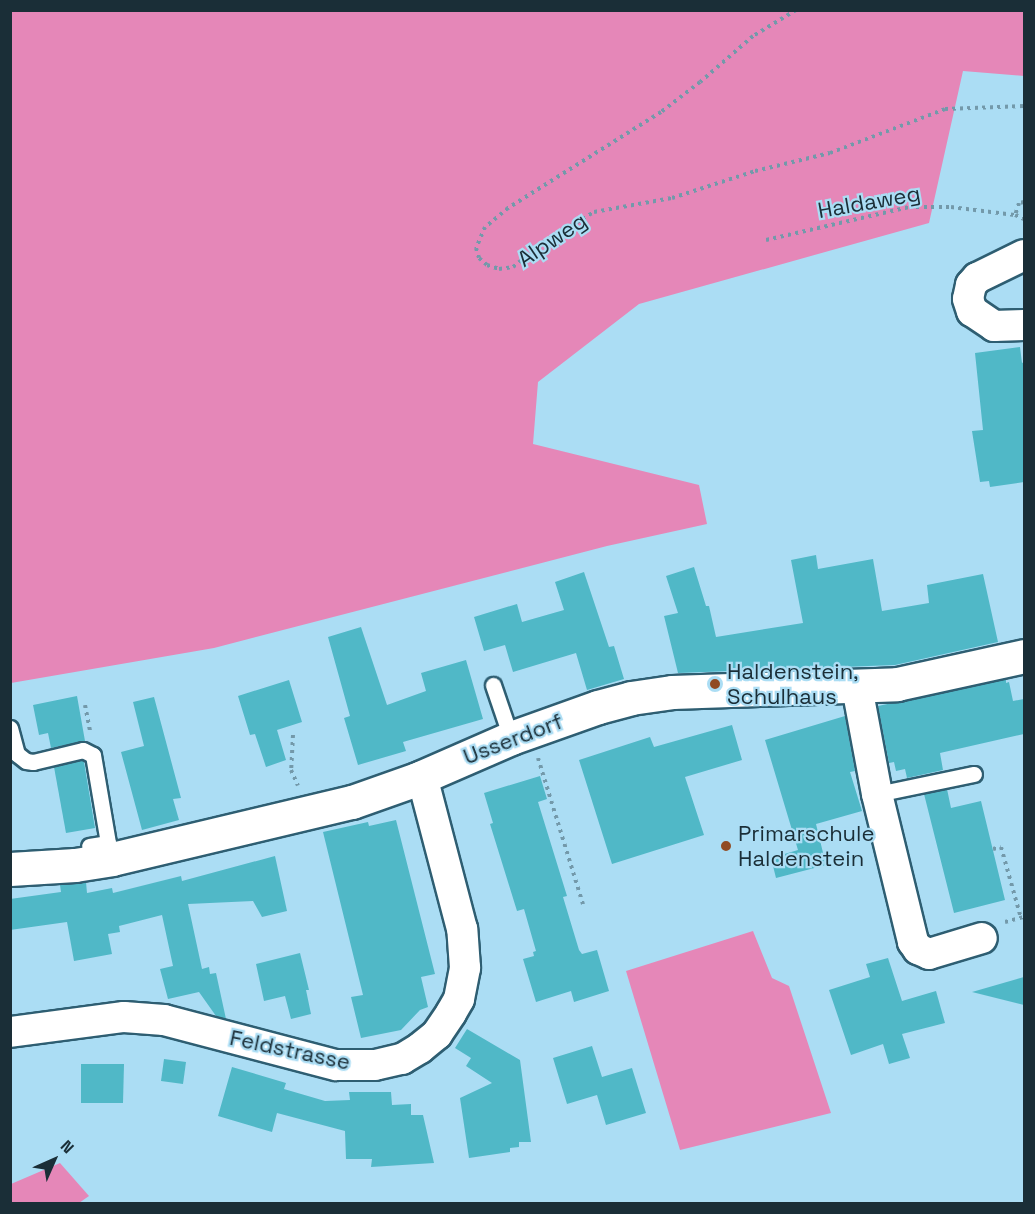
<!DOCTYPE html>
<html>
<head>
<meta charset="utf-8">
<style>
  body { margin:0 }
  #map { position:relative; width:1035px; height:1214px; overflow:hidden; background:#abddf4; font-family:"Space Grotesk",sans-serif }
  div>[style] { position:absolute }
  .green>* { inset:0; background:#e587b8 }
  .building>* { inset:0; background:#50b8c7 }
  .path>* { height:4px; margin-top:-2px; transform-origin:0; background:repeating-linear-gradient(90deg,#7399aa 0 3px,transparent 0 7.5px) }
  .roads { filter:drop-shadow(2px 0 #2e5e72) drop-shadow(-2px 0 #2e5e72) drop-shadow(0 2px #2e5e72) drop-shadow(0 -2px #2e5e72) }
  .lane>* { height:15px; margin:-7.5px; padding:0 7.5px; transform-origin:7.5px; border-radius:7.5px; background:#fff }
  .street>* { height:30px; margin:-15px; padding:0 15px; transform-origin:15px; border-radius:15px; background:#fff }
  .secondary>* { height:33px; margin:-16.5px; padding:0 16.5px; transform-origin:16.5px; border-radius:16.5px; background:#fff }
  .dots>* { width:16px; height:16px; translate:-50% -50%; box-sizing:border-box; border:3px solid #abddf4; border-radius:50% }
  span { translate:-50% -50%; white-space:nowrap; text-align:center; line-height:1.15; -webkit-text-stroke:4.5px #abddf4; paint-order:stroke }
  .street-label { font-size:22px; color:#1a2e37 }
  .poi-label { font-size:22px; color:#1a2e37 }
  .left { translate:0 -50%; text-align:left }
  .frame { position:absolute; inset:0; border:12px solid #1a2e37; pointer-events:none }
  .north { position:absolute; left:24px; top:1130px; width:60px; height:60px; -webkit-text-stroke:4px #abddf4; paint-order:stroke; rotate:45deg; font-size:16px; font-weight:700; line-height:24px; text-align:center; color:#1a2e37 }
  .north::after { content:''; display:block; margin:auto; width:21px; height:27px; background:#1a2e37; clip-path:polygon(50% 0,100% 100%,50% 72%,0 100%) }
</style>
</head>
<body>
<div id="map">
  <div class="green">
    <i style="clip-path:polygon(11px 10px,1024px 11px,1024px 76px,963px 71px,929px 223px,639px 304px,538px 382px,533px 444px,699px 485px,707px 524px,607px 546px,214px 648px,11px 683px)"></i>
    <i style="clip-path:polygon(753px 931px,772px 978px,789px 986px,831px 1113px,680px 1150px,626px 971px)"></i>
    <i style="clip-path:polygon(60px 1163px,89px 1196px,79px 1203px,11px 1203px,11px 1184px)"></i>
  </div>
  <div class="building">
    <i style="clip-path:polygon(1020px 347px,1022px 363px,1024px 362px,1024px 482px,990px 487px,989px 481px,980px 482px,972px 431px,983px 430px,975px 353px)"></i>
    <i style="clip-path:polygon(816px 555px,818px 569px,873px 559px,882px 611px,929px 603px,927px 585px,983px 574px,998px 642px,895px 665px,678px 673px,664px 616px,678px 613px,666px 576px,694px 567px,706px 606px,709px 606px,716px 637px,803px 623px,791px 560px)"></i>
    <i style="clip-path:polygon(584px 572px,609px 647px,614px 646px,624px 679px,587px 690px,576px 653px,513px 672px,505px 645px,484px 651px,474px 617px,517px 604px,522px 622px,564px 610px,555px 582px)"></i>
    <i style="clip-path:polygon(361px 627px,387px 705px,426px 691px,421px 673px,466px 660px,483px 719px,403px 742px,406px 751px,358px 765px,344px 718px,350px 716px,328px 637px)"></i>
    <i style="clip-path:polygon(1006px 679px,1006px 683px,1009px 682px,1013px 701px,1024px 699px,1024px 734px,940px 753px,943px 770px,907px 778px,905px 769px,896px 771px,894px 762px,889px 763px,878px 706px)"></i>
    <i style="clip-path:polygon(289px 680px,302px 722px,277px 730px,286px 760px,266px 767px,255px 734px,250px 735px,238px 696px)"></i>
    <i style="clip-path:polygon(77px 696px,85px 741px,51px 748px,48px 733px,39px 735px,33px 705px)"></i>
    <i style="clip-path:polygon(154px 697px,181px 798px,173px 799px,179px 820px,142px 830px,121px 752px,144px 746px,133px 702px)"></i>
    <i style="clip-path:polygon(845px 716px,855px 771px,850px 772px,862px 811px,816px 824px,826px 865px,776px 878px,771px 858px,798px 850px,765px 740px)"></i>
    <i style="clip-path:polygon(732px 725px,742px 760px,685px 777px,704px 835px,612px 864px,579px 760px,650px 737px,654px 747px)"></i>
    <i style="clip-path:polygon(82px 760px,84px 762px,95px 828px,66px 833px,54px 767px)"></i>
    <i style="clip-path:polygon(540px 776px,547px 799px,538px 802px,567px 896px,563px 897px,579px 950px,582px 954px,597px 950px,609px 991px,574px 1002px,571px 991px,536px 1002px,523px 959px,534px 956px,533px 952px,536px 951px,524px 909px,517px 911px,490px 824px,493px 823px,484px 793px)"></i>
    <i style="clip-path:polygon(947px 789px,951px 808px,981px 801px,1005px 900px,954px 913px,924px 794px)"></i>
    <i style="clip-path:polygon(396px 820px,435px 974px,421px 977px,428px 1007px,420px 1010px,401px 1030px,361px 1038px,351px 997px,363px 995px,323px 832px,368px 822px,369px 826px)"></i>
    <i style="clip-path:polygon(275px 856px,287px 911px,262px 917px,253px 901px,188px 904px,202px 969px,209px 967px,210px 974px,216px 973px,226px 1019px,216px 1016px,199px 992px,168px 999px,160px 969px,173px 966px,162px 915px,119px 926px,120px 932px,108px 934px,112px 954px,74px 961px,67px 922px,10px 930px,10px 899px,61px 892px,60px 885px,86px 882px,87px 893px,112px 888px,113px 893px,181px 876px,182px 881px)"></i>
    <i style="clip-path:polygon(300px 953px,309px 990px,306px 990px,311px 1014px,291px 1019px,285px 996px,264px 1001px,256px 964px)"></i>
    <i style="clip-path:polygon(888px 958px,902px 1001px,936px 991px,945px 1023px,902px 1034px,910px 1058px,889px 1064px,883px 1044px,851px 1055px,829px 990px,870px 977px,866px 964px)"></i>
    <i style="clip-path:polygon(1024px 977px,1024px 1005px,972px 992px)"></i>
    <i style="clip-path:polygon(467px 1029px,520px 1060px,531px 1142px,519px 1142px,519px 1147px,510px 1148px,510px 1152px,469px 1158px,460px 1098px,492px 1083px,466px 1066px,471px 1058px,455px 1048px)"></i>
    <i style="clip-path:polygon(592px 1046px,602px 1077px,632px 1068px,646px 1113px,606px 1125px,597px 1095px,567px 1104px,553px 1058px)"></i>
    <i style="clip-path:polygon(164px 1059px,186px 1062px,183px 1084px,161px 1081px)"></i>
    <i style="clip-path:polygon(81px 1064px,124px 1064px,123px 1103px,81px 1103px)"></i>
    <i style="clip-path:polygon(232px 1067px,286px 1083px,284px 1089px,325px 1101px,350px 1100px,349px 1092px,391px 1092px,392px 1105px,411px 1104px,411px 1115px,423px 1115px,434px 1163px,371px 1167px,372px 1159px,346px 1159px,345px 1131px,277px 1113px,272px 1132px,218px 1116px)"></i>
  </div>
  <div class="path">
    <i style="left:796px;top:10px;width:50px;rotate:148.8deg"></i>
    <i style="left:753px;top:36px;width:70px;rotate:139deg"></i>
    <i style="left:700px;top:82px;width:49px;rotate:142.4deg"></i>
    <i style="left:661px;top:112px;width:181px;rotate:147.9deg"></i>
    <i style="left:508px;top:208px;width:30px;rotate:140deg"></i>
    <i style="left:485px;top:227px;width:23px;rotate:113deg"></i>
    <i style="left:476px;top:248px;width:10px;rotate:73deg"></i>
    <i style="left:479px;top:258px;width:11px;rotate:41deg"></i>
    <i style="left:487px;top:265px;width:13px;rotate:18deg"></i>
    <i style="left:499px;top:269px;width:14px;rotate:-8deg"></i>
    <i style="left:513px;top:267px;width:40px;rotate:-39deg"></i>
    <i style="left:544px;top:242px;width:58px;rotate:-31deg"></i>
    <i style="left:594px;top:212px;width:79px;rotate:-10.2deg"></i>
    <i style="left:672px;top:198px;width:87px;rotate:-18deg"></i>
    <i style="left:755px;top:171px;width:77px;rotate:-13.5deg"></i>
    <i style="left:830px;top:153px;width:123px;rotate:-20.9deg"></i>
    <i style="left:945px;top:109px;width:79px;rotate:-2.2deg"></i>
    <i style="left:1024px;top:202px;width:5px;rotate:169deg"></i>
    <i style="left:1019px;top:203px;width:13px;rotate:108deg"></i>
    <i style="left:1015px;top:215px;width:10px;rotate:24deg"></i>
    <i style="left:766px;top:240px;width:147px;rotate:-13deg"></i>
    <i style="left:909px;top:207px;width:42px"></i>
    <i style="left:951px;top:207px;width:64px;rotate:7.1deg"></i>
    <i style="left:85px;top:705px;width:26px;rotate:79deg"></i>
    <i style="left:293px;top:735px;width:35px;rotate:93deg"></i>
    <i style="left:291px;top:770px;width:17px;rotate:66deg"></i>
    <i style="left:538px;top:758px;width:153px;rotate:72.9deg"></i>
    <i style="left:993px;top:849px;width:8px;rotate:-14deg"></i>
    <i style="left:1001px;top:847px;width:74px;rotate:74.3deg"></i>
    <i style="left:1005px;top:922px;width:20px;rotate:-15deg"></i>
  </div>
  <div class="roads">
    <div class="lane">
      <i style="left:493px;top:685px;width:56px;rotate:71.2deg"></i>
      <i style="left:10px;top:728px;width:27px;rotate:75deg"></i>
      <i style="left:17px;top:754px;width:11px;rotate:38deg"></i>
      <i style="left:26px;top:761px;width:7px;rotate:8deg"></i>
      <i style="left:33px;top:762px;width:51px;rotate:-13.5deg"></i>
      <i style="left:83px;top:750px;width:11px;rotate:27deg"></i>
      <i style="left:93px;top:755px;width:89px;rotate:80.3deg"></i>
      <i style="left:108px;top:843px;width:19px;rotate:171deg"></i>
      <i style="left:877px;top:794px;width:99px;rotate:-11.7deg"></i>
    </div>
    <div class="street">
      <i style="left:1024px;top:255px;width:52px;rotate:153.9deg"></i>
      <i style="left:977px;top:278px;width:9px;rotate:131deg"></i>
      <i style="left:971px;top:285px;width:14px;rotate:102deg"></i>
      <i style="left:968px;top:299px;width:13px;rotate:72deg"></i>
      <i style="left:972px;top:311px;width:27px;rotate:34deg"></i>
      <i style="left:994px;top:326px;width:30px;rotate:-2deg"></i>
      <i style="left:857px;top:687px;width:109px;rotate:79.4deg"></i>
      <i style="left:877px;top:794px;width:152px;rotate:76.3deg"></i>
      <i style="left:913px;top:942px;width:9px;rotate:54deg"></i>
      <i style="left:918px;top:949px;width:12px;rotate:24deg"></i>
      <i style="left:929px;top:954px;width:55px;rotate:-16.8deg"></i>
      <i style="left:10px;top:1032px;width:115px;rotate:-7.5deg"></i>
      <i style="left:124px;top:1017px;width:40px;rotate:4.3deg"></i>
      <i style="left:164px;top:1020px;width:178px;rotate:14.7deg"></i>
      <i style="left:336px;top:1065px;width:39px"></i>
      <i style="left:375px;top:1065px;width:28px;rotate:-13deg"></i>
      <i style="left:402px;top:1059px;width:21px;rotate:-31deg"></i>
      <i style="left:420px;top:1048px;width:22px;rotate:-39deg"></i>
      <i style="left:437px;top:1034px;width:25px;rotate:-56deg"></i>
      <i style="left:451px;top:1013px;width:16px;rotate:-60deg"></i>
      <i style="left:459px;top:999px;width:32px;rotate:-79deg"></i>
      <i style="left:465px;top:968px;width:39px;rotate:-94deg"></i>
      <i style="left:462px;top:929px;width:158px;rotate:-104.7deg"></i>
    </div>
    <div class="secondary">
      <i style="left:10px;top:869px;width:65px;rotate:-3.5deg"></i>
      <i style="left:75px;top:865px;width:37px;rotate:-9deg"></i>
      <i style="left:112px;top:859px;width:247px;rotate:-13.4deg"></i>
      <i style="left:352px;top:802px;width:69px;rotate:-19.5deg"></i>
      <i style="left:417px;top:779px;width:103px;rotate:-23.6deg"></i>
      <i style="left:511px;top:738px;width:92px;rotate:-19.6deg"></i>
      <i style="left:598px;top:707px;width:34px;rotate:-15deg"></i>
      <i style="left:631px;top:698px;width:41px;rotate:-8.3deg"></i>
      <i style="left:672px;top:692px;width:225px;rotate:-2deg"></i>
      <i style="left:897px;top:684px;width:130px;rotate:-12.4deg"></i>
    </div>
  </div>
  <div class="dots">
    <i style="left:715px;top:684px;background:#914b23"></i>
    <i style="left:726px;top:846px;background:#914b23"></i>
  </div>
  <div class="street-label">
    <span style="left:869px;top:202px;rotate:-10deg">Haldaweg</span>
    <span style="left:552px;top:240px;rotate:-34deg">Alpweg</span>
    <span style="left:513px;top:739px;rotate:-21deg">Usserdorf</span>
    <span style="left:290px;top:1050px;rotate:12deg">Feldstrasse</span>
  </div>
  <div class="poi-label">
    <span class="left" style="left:727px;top:684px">Haldenstein,<br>Schulhaus</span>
    <span class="left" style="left:738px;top:846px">Primarschule<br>Haldenstein</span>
  </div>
  <div class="frame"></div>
  <div class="north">N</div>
</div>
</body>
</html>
